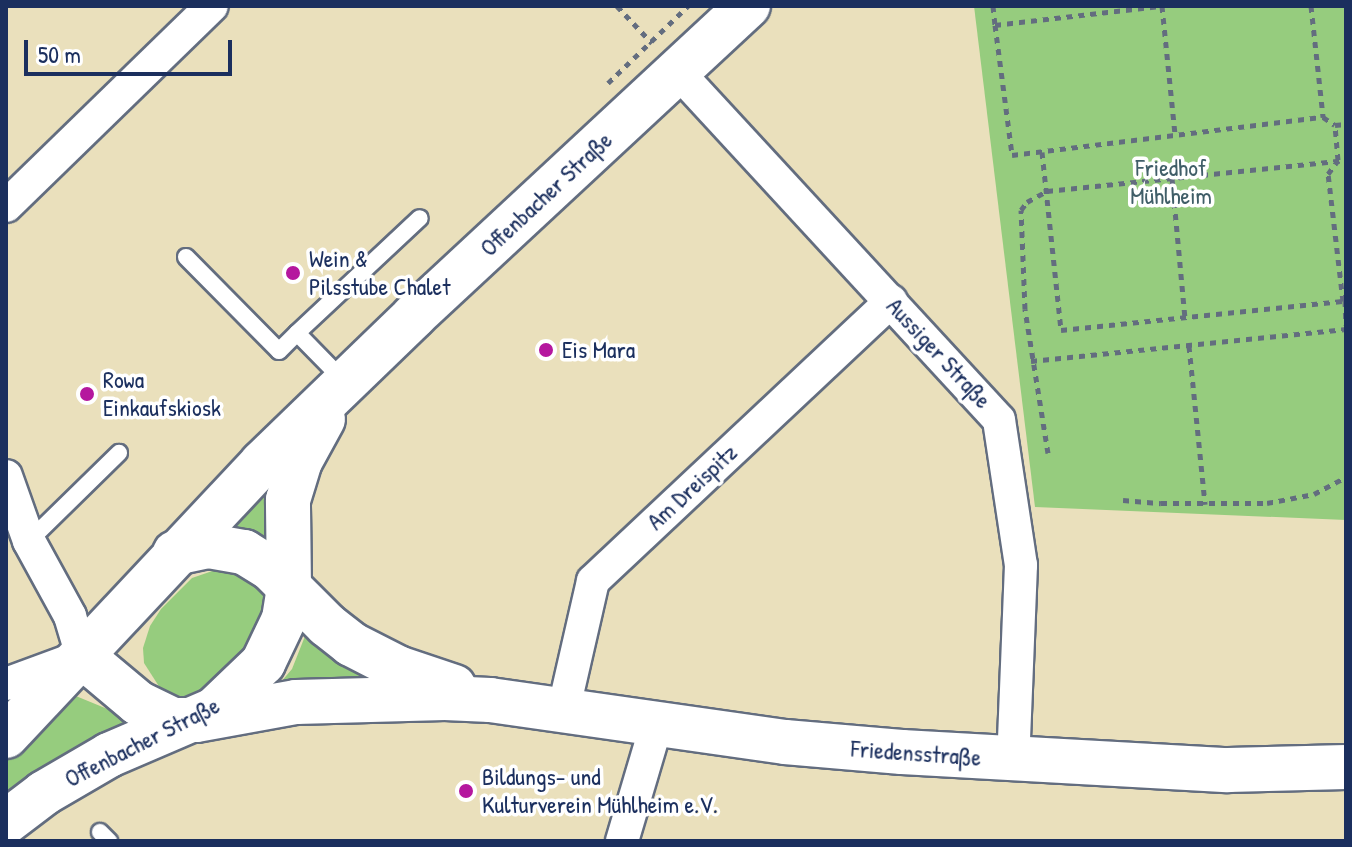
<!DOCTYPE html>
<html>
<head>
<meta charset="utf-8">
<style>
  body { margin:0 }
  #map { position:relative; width:1352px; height:847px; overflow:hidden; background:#eae0bc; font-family:"Patrick Hand",sans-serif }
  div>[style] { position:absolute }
  .green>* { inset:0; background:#96cc7e }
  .path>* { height:5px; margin-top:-2.5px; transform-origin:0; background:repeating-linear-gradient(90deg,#636d7f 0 6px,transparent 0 12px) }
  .roads { filter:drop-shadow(2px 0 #636d7f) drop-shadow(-2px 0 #636d7f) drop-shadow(0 2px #636d7f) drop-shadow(0 -2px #636d7f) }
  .lane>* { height:16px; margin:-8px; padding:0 8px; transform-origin:8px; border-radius:8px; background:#fff }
  .street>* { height:32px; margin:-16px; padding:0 16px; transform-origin:16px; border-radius:16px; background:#fff }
  .primary>* { height:44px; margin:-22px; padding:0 22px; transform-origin:22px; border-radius:22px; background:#fff }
  .dots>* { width:22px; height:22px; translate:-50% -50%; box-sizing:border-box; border:4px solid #fff; border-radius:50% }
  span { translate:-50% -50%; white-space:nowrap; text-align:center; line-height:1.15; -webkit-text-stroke:7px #fff; paint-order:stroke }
  .park-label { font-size:24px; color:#405e68 }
  .street-label { font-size:24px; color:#1b2f5e }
  .poi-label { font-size:24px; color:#1b2f5e }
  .left { translate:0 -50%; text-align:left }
  .frame { position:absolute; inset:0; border:8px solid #1b2f5e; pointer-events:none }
  .scale { position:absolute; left:24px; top:40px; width:208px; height:36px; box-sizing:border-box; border:4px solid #1b2f5e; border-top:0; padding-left:10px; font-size:24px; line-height:28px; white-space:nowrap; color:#1b2f5e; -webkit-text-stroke:6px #fff; paint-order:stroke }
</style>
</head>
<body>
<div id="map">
  <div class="green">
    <i style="clip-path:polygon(974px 6px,1346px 6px,1346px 520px,1035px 507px)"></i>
    <i style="clip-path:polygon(291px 452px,278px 545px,220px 529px)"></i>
    <i style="clip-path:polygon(224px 567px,261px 584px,268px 599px,242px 671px,191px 698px,176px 697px,160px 688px,144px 663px,143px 648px,150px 626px,161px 609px,192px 578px)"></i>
    <i style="clip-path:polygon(309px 626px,386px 680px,275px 689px,292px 669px)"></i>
    <i style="clip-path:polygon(71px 694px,139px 722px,46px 767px,6px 793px,6px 762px)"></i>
  </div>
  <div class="path">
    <i style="left:617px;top:6px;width:51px;rotate:46.6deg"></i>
    <i style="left:993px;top:6px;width:19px;rotate:84deg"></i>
    <i style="left:995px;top:25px;width:164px;rotate:-6.6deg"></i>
    <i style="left:1162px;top:6px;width:130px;rotate:84.2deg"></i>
    <i style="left:1311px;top:6px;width:112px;rotate:83.8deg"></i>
    <i style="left:995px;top:25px;width:131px;rotate:82.5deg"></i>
    <i style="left:1012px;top:155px;width:313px;rotate:-7deg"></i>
    <i style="left:1323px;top:117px;width:14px;rotate:34deg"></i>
    <i style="left:1335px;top:125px;width:11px;rotate:-5deg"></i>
    <i style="left:608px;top:83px;width:111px;rotate:-43.9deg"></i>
    <i style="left:1042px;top:152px;width:179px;rotate:83.9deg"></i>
    <i style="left:1061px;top:330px;width:283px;rotate:-5.9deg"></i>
    <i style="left:1343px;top:301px;width:128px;rotate:-96.7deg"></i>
    <i style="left:1328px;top:174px;width:17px;rotate:-54deg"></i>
    <i style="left:1338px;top:160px;width:35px;rotate:-95deg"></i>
    <i style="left:1172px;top:178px;width:140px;rotate:84.7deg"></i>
    <i style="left:1345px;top:300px;width:25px;rotate:88deg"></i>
    <i style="left:1189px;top:346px;width:159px;rotate:84.2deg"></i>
    <i style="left:1031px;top:361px;width:317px;rotate:-5.8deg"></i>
    <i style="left:1048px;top:453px;width:146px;rotate:-99.1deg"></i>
    <i style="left:1025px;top:309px;width:99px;rotate:-92.3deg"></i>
    <i style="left:1021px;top:210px;width:10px;rotate:-53deg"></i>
    <i style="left:1027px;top:202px;width:23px;rotate:-29deg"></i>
    <i style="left:1047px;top:191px;width:301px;rotate:-5.9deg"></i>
    <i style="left:1123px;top:500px;width:38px;rotate:5deg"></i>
    <i style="left:1161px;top:503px;width:106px"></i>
    <i style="left:1267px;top:503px;width:48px;rotate:-10.8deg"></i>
    <i style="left:1314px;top:494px;width:36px;rotate:-28deg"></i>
  </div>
  <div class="roads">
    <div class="lane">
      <i style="left:186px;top:257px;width:132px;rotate:45.3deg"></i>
      <i style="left:279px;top:351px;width:25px;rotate:-45deg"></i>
      <i style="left:344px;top:381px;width:67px;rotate:-134.4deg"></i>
      <i style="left:297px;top:333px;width:168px;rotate:-43.1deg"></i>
      <i style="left:29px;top:541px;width:126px;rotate:-44.4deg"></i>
      <i style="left:100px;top:832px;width:13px;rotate:45deg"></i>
    </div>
    <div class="street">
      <i style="left:678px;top:72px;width:473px;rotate:47.3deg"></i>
      <i style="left:999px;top:420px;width:147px;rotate:81.4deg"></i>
      <i style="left:1021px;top:565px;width:195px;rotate:92.3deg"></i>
      <i style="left:6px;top:206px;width:287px;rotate:-44.2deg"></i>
      <i style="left:6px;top:476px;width:69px;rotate:70.5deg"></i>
      <i style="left:29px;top:541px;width:85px;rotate:61.3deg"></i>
      <i style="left:70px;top:616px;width:42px;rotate:73.3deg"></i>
      <i style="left:82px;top:656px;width:81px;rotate:159.8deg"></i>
      <i style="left:563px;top:712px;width:134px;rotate:-77.1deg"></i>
      <i style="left:593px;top:581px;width:409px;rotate:-43.2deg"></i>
      <i style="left:622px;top:841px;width:120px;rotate:-73.5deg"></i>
    </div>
    <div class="primary">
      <i style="left:175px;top:553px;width:35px;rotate:-12deg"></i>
      <i style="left:209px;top:546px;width:36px;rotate:10deg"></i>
      <i style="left:244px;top:552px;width:31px;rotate:32deg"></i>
      <i style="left:270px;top:568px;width:81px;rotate:45deg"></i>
      <i style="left:327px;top:625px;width:31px;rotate:38deg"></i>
      <i style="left:351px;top:644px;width:53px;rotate:27.1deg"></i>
      <i style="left:398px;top:668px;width:59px;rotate:18.7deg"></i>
      <i style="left:82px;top:656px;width:73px;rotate:40deg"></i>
      <i style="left:138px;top:703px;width:39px;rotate:26deg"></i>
      <i style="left:173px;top:720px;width:23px"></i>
      <i style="left:196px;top:720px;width:102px;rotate:-10.2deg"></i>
      <i style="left:296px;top:702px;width:149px;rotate:-1.5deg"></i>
      <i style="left:445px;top:698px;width:45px;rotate:2.5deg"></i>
      <i style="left:490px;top:700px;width:298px;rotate:8.1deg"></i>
      <i style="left:785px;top:742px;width:117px;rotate:4.9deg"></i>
      <i style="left:902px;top:752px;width:326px;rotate:3.2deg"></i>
      <i style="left:1228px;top:770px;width:118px;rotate:-1.5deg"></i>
      <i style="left:6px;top:736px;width:374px;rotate:-46.8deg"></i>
      <i style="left:262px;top:463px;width:211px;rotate:-44deg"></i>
      <i style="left:414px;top:316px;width:456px;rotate:-42.9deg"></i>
      <i style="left:6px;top:822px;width:48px;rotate:-37.3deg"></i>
      <i style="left:44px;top:793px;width:75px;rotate:-30.3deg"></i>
      <i style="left:109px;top:755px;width:114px;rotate:-23.2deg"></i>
      <i style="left:214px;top:710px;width:68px;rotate:-43.8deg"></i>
      <i style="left:263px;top:663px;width:49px;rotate:-64.5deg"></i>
      <i style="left:284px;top:619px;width:31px;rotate:-81deg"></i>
      <i style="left:289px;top:588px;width:88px;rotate:-90.7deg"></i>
      <i style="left:288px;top:500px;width:39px;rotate:-73deg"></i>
      <i style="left:299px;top:463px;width:50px;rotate:-61.4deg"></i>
    </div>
  </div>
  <div class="dots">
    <i style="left:293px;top:273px;background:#b5179e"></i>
    <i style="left:546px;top:350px;background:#b5179e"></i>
    <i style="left:87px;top:394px;background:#b5179e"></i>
    <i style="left:466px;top:791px;background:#b5179e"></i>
  </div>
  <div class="park-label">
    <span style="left:1171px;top:182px">Friedhof<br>Mühlheim</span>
  </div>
  <div class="street-label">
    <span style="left:546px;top:194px;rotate:-43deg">Offenbacher Straße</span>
    <span style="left:939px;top:353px;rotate:47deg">Aussiger Straße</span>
    <span style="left:692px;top:487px;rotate:-43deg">Am Dreispitz</span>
    <span style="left:142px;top:742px;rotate:-27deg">Offenbacher Straße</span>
    <span style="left:916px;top:753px;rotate:4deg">Friedensstraße</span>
  </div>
  <div class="poi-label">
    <span class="left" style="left:309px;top:273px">Wein &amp;<br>Pilsstube Chalet</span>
    <span class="left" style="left:562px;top:350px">Eis Mara</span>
    <span class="left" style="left:103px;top:394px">Rowa<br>Einkaufskiosk</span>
    <span class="left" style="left:482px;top:791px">Bildungs- und<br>Kulturverein Mühlheim e.V.</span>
  </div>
  <div class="frame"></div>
  <div class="scale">50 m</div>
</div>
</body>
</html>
